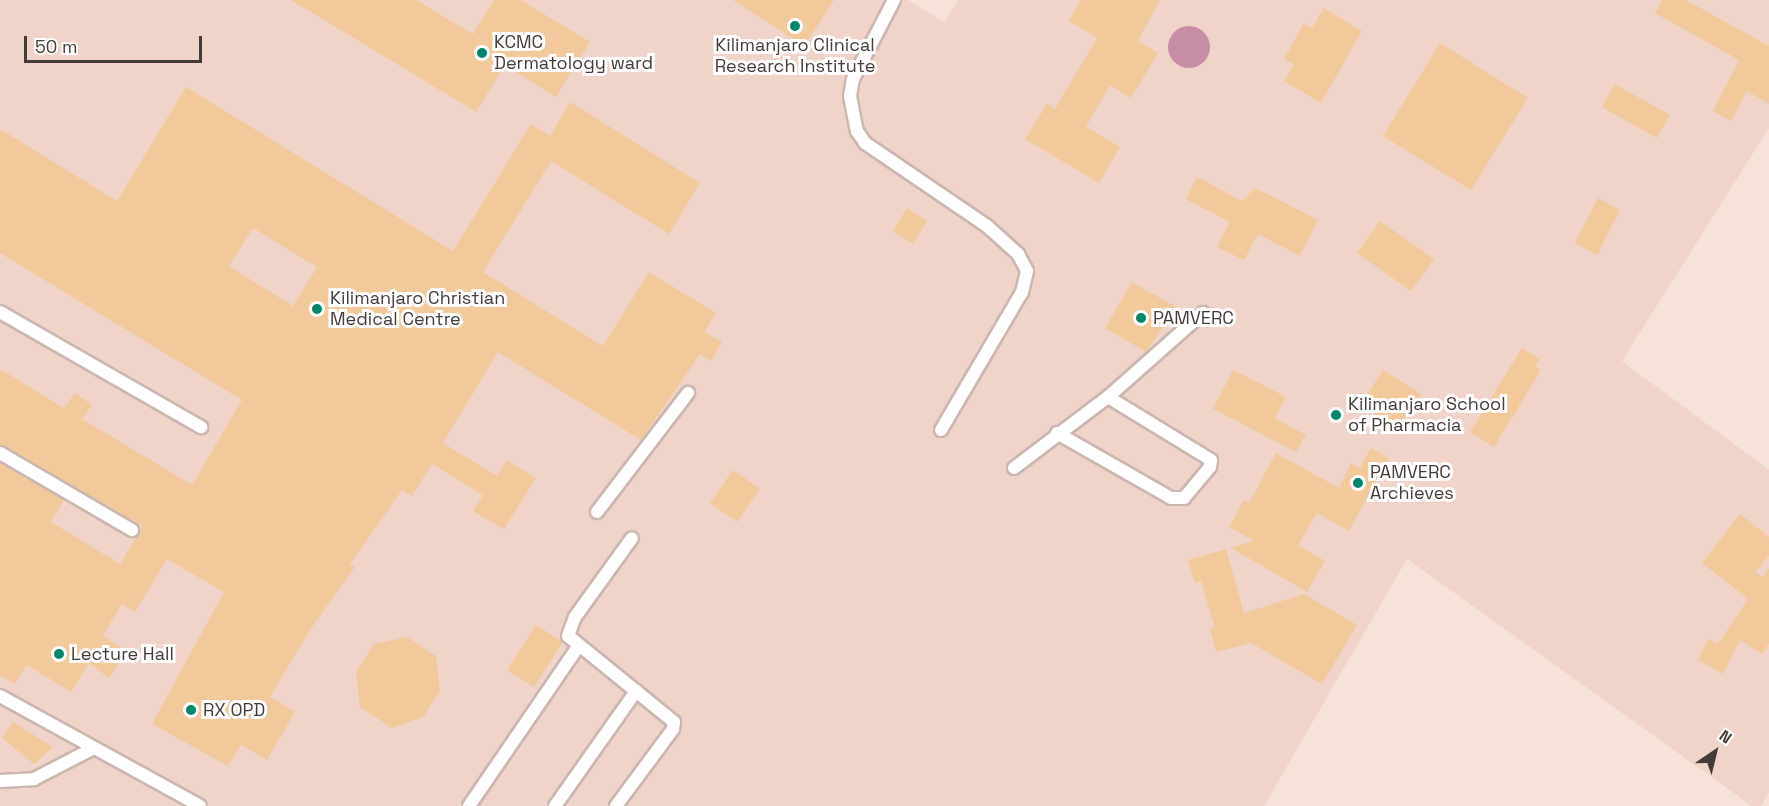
<!DOCTYPE html>
<html>
<head>
<meta charset="utf-8">
<style>
  body { margin:0 }
  #map { position:relative; width:1769px; height:806px; overflow:hidden; background:#f7e2d9; font-family:"Space Grotesk",sans-serif }
  div>[style] { position:absolute }
  .built>* { inset:0; background:#f0d4c9 }
  .water>* { inset:0; background:#c68da5 }
  .round { border-radius:50% }
  .building>* { inset:0; background:#f2c99b }
  .roads { filter:drop-shadow(2px 0 #cbb7af) drop-shadow(-2px 0 #cbb7af) drop-shadow(0 2px #cbb7af) drop-shadow(0 -2px #cbb7af) }
  .service>* { height:12px; margin:-6px; padding:0 6px; transform-origin:6px; border-radius:6px; background:#fff }
  .dots>* { width:16px; height:16px; translate:-50% -50%; box-sizing:border-box; border:3px solid #fff; border-radius:50% }
  span { translate:-50% -50%; white-space:nowrap; text-align:center; line-height:1.15; -webkit-text-stroke:6px #fff; paint-order:stroke }
  .poi-label { font-size:18px; color:#433b38 }
  .left { translate:0 -50%; text-align:left }
  .north { position:absolute; left:1685px; top:722px; width:60px; height:60px; -webkit-text-stroke:4px #fff; paint-order:stroke; rotate:35deg; font-size:16px; font-weight:700; line-height:24px; text-align:center; color:#433b38 }
  .north::after { content:''; display:block; margin:auto; width:21px; height:27px; background:#433b38; clip-path:polygon(50% 0,100% 100%,50% 72%,0 100%) }
  .scale { position:absolute; left:24px; top:36px; width:178px; height:27px; box-sizing:border-box; border:3px solid #433b38; border-top:0; padding-left:8px; font-size:18px; line-height:21px; white-space:nowrap; color:#433b38; -webkit-text-stroke:4px #fff; paint-order:stroke }
</style>
</head>
<body>
<div id="map">
  <div class="built">
    <i style="clip-path:polygon(0 0,908px 0,944px 22px,959px 0,1769px 0,1769px 128px,1622px 361px,1769px 470px,1769px 792px,1761px 806px,1752px 806px,1407px 559px,1264px 806px,0 806px)"></i>
  </div>
  <div class="water">
    <i class="round" style="left:1168px;top:26px;width:42px;height:42px"></i>
  </div>
  <div class="building">
    <i style="clip-path:polygon(291px 0,416px 0,473px 34px,494px 0,521px 0,590px 42px,556px 97px,505px 65px,476px 112px)"></i>
    <i style="clip-path:polygon(733px 0,834px 0,804px 46px)"></i>
    <i style="clip-path:polygon(1081px 0,1160px 0,1138px 41px,1158px 53px,1131px 98px,1110px 85px,1086px 127px,1120px 147px,1099px 183px,1025px 139px,1047px 104px,1055px 109px,1097px 38px,1069px 21px)"></i>
    <i style="clip-path:polygon(1662px 0,1686px 0,1769px 46px,1769px 104px,1747px 91px,1731px 121px,1713px 111px,1739px 60px,1655px 13px)"></i>
    <i style="clip-path:polygon(1324px 8px,1362px 31px,1321px 103px,1284px 81px,1294px 64px,1284px 59px,1304px 23px,1312px 28px)"></i>
    <i style="clip-path:polygon(1440px 43px,1528px 98px,1471px 190px,1383px 136px)"></i>
    <i style="clip-path:polygon(1615px 84px,1670px 115px,1657px 138px,1602px 107px)"></i>
    <i style="clip-path:polygon(evenodd,186px 87px,453px 251px,531px 124px,550px 136px,570px 102px,700px 183px,669px 234px,551px 161px,483px 272px,603px 346px,649px 272px,716px 313px,704px 332px,722px 342px,711px 361px,700px 354px,641px 440px,498px 352px,443px 443px,497px 476px,507px 460px,536px 478px,504px 529px,473px 511px,483px 495px,432px 464px,412px 496px,402px 490px,350px 564px,355px 567px,312px 627px,270px 697px,295px 712px,267px 760px,241px 745px,228px 766px,152px 724px,224px 592px,167px 559px,135px 612px,122px 604px,103px 635px,126px 651px,109px 678px,89px 663px,71px 692px,27px 665px,15px 684px,0 675px,0 463px,64px 500px,51px 522px,120px 564px,143px 526px,0 445px,0 369px,64px 408px,75px 393px,92px 405px,82px 419px,192px 485px,242px 400px,0 253px,0 129px,117px 201px,186px 87px,253px 228px,317px 267px,293px 306px,229px 266px,253px 228px)"></i>
    <i style="clip-path:polygon(1197px 177px,1242px 201px,1255px 188px,1318px 220px,1300px 256px,1258px 234px,1244px 260px,1217px 247px,1230px 222px,1186px 199px)"></i>
    <i style="clip-path:polygon(1598px 198px,1620px 210px,1597px 255px,1575px 243px)"></i>
    <i style="clip-path:polygon(907px 208px,927px 221px,913px 244px,893px 231px)"></i>
    <i style="clip-path:polygon(1380px 221px,1434px 259px,1411px 291px,1357px 253px)"></i>
    <i style="clip-path:polygon(1132px 282px,1176px 307px,1146px 352px,1105px 328px)"></i>
    <i style="clip-path:polygon(1522px 348px,1540px 359px,1535px 366px,1541px 370px,1494px 447px,1470px 432px)"></i>
    <i style="clip-path:polygon(1233px 370px,1286px 397px,1275px 418px,1306px 435px,1296px 452px,1213px 409px)"></i>
    <i style="clip-path:polygon(1383px 370px,1421px 394px,1398px 429px,1360px 405px)"></i>
    <i style="clip-path:polygon(1371px 448px,1389px 458px,1349px 531px,1317px 513px,1298px 545px,1325px 561px,1307px 592px,1231px 548px,1254px 541px,1229px 527px,1244px 500px,1249px 503px,1276px 453px,1339px 488px,1351px 463px,1360px 468px)"></i>
    <i style="clip-path:polygon(733px 470px,760px 489px,737px 522px,710px 503px)"></i>
    <i style="clip-path:polygon(1740px 514px,1769px 537px,1769px 555px,1755px 572px,1763px 577px,1769px 568px,1769px 643px,1762px 654px,1740px 640px,1723px 674px,1698px 660px,1708px 639px,1718px 644px,1748px 599px,1702px 563px)"></i>
    <i style="clip-path:polygon(1226px 549px,1244px 613px,1304px 594px,1357px 625px,1322px 684px,1251px 643px,1216px 652px,1210px 629px,1215px 628px,1201px 581px,1195px 583px,1188px 560px)"></i>
    <i style="clip-path:polygon(536px 625px,563px 642px,534px 687px,507px 670px)"></i>
    <i style="clip-path:polygon(407px 637px,436px 656px,440px 691px,423px 717px,392px 728px,360px 707px,356px 672px,374px 644px)"></i>
    <i style="clip-path:polygon(13px 722px,53px 747px,34px 764px,2px 738px)"></i>
  </div>
  <div class="roads">
    <div class="service">
      <i style="left:894px;top:0;width:89px;rotate:117.4deg"></i>
      <i style="left:853px;top:79px;width:17px;rotate:100deg"></i>
      <i style="left:850px;top:96px;width:36px;rotate:79deg"></i>
      <i style="left:857px;top:131px;width:14px;rotate:56deg"></i>
      <i style="left:865px;top:143px;width:148px;rotate:34.2deg"></i>
      <i style="left:987px;top:226px;width:42px;rotate:42.1deg"></i>
      <i style="left:1018px;top:254px;width:19px;rotate:62deg"></i>
      <i style="left:1027px;top:271px;width:22px;rotate:103deg"></i>
      <i style="left:1022px;top:292px;width:160px;rotate:120.4deg"></i>
      <i style="left:0;top:312px;width:232px;rotate:29.8deg"></i>
      <i style="left:1057px;top:433px;width:131px;rotate:29.7deg"></i>
      <i style="left:1171px;top:498px;width:13px"></i>
      <i style="left:1184px;top:498px;width:40px;rotate:-50deg"></i>
      <i style="left:1210px;top:467px;width:7px;rotate:-82deg"></i>
      <i style="left:1211px;top:460px;width:121px;rotate:-148.5deg"></i>
      <i style="left:0;top:453px;width:153px;rotate:30.3deg"></i>
      <i style="left:1014px;top:468px;width:118px;rotate:-37.1deg"></i>
      <i style="left:1108px;top:397px;width:127px;rotate:-41.5deg"></i>
      <i style="left:597px;top:512px;width:150px;rotate:-52.6deg"></i>
      <i style="left:0;top:696px;width:228px;rotate:28.8deg"></i>
      <i style="left:0;top:781px;width:34px;rotate:-3deg"></i>
      <i style="left:34px;top:779px;width:65px;rotate:-27.3deg"></i>
      <i style="left:469px;top:806px;width:193px;rotate:-55.6deg"></i>
      <i style="left:555px;top:806px;width:141px;rotate:-54.8deg"></i>
      <i style="left:616px;top:806px;width:96px;rotate:-53.5deg"></i>
      <i style="left:673px;top:729px;width:7px;rotate:-82deg"></i>
      <i style="left:674px;top:722px;width:136px;rotate:-140.9deg"></i>
      <i style="left:568px;top:636px;width:20px;rotate:-70deg"></i>
      <i style="left:575px;top:617px;width:97px;rotate:-54.2deg"></i>
    </div>
  </div>
  <div class="dots">
    <i style="left:795px;top:26px;background:#00876b"></i>
    <i style="left:482px;top:53px;background:#00876b"></i>
    <i style="left:317px;top:309px;background:#00876b"></i>
    <i style="left:1141px;top:318px;background:#00876b"></i>
    <i style="left:1336px;top:415px;background:#00876b"></i>
    <i style="left:1358px;top:483px;background:#00876b"></i>
    <i style="left:59px;top:654px;background:#00876b"></i>
    <i style="left:191px;top:710px;background:#00876b"></i>
  </div>
  <div class="poi-label">
    <span class="left" style="left:494px;top:53px">KCMC<br>Dermatology ward</span>
    <span style="left:795px;top:56px">Kilimanjaro Clinical<br>Research Institute</span>
    <span class="left" style="left:330px;top:309px">Kilimanjaro Christian<br>Medical Centre</span>
    <span class="left" style="left:1153px;top:318px">PAMVERC</span>
    <span class="left" style="left:1348px;top:415px">Kilimanjaro School<br>of Pharmacia</span>
    <span class="left" style="left:1370px;top:483px">PAMVERC<br>Archieves</span>
    <span class="left" style="left:71px;top:654px">Lecture Hall</span>
    <span class="left" style="left:203px;top:710px">RX OPD</span>
  </div>
  <div class="north">N</div>
  <div class="scale">50 m</div>
</div>
</body>
</html>
